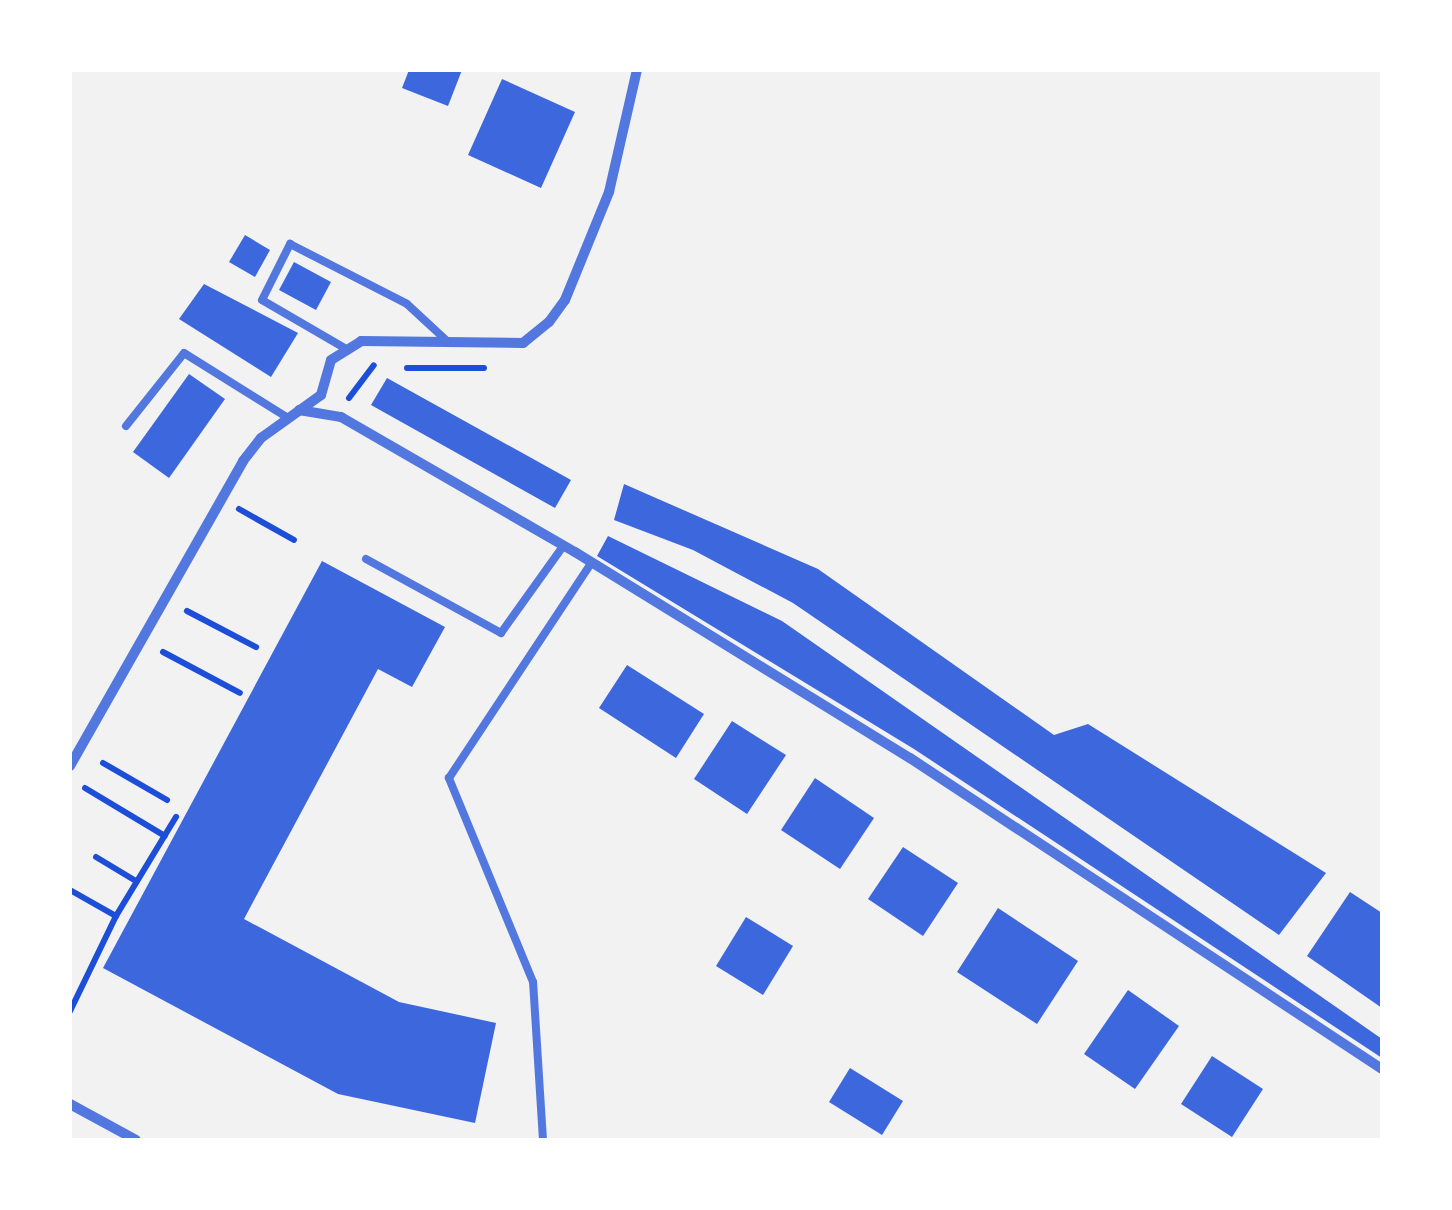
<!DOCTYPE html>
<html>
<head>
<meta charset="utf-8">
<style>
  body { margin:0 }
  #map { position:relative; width:1452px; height:1210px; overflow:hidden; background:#f2f2f2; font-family:"Noto Sans",sans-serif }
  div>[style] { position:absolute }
  .building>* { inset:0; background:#3d67dc }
  .path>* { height:6px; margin:-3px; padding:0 3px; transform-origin:3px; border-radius:3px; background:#1d4ed8 }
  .service>* { height:8px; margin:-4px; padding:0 4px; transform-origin:4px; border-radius:4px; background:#5277de }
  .minor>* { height:10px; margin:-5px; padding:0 5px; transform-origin:5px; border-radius:5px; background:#5277de }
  span { translate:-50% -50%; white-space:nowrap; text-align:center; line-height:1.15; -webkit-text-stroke:8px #fff; paint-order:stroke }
  .frame { position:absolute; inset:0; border:72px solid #fff; pointer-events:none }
</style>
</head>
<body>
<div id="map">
  <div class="building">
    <i style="clip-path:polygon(409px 70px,462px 70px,448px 106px,402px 88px)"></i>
    <i style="clip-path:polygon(502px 79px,575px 112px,541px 188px,468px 155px)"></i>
    <i style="clip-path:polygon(245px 235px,270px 250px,255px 277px,229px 262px)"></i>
    <i style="clip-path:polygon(294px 262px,331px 282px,316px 310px,279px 290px)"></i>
    <i style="clip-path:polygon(204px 284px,298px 333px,271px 377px,179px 319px)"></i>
    <i style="clip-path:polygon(189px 374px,225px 399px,169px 478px,133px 452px)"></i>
    <i style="clip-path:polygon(387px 378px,571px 480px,555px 508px,371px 405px)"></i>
    <i style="clip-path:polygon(624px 484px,818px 569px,1054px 735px,1088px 724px,1326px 873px,1279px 935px,793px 603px,693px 550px,614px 520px)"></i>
    <i style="clip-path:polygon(608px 536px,782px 621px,1382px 1039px,1382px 1058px,914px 749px,597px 556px)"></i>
    <i style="clip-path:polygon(322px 561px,445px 627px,412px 687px,378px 669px,244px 919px,399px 1002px,496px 1023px,475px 1123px,338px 1094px,103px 968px)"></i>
    <i style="clip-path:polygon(627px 665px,704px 714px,676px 758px,599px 708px)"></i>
    <i style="clip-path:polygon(732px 721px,786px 755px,747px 814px,694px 779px)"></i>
    <i style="clip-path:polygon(815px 778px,874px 818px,840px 869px,781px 830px)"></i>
    <i style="clip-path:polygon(903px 847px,958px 883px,923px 936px,868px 899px)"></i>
    <i style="clip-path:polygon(1350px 892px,1382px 913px,1382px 1008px,1307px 956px)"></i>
    <i style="clip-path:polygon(998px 908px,1078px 961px,1037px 1024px,957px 972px)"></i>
    <i style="clip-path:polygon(746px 917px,793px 946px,763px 995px,716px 966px)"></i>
    <i style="clip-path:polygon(1128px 990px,1179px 1026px,1135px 1089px,1084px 1054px)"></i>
    <i style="clip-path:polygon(1212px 1056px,1263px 1089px,1232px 1137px,1181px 1104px)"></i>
    <i style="clip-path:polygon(850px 1068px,903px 1101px,882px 1135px,829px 1102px)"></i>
  </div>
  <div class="path">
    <i style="left:407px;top:368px;width:77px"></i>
    <i style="left:349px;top:398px;width:41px;rotate:-52.9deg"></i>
    <i style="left:239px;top:509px;width:63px;rotate:29.4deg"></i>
    <i style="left:187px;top:611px;width:78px;rotate:27.6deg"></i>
    <i style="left:163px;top:652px;width:87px;rotate:28deg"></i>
    <i style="left:103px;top:763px;width:74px;rotate:30deg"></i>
    <i style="left:85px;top:788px;width:93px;rotate:31deg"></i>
    <i style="left:96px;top:857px;width:47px;rotate:31deg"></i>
    <i style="left:70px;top:890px;width:53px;rotate:29.5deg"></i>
    <i style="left:116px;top:916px;width:106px;rotate:115.8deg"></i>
    <i style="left:116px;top:916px;width:116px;rotate:-58.8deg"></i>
  </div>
  <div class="service">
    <i style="left:348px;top:350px;width:99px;rotate:-149.8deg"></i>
    <i style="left:262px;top:300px;width:63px;rotate:-63.4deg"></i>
    <i style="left:290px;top:244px;width:131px;rotate:27.1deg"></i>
    <i style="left:407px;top:304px;width:54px;rotate:42.8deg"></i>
    <i style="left:126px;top:426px;width:93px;rotate:-51.5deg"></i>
    <i style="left:184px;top:353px;width:123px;rotate:32deg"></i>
    <i style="left:366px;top:559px;width:154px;rotate:28.7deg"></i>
    <i style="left:501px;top:633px;width:108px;rotate:-54.4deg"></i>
    <i style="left:543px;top:1140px;width:158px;rotate:-93.6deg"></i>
    <i style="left:533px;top:982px;width:221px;rotate:-112.4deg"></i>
    <i style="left:449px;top:778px;width:259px;rotate:-56.5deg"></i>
  </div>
  <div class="minor">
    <i style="left:299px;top:410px;width:43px;rotate:9.5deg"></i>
    <i style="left:341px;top:417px;width:270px;rotate:30deg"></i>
    <i style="left:575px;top:552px;width:393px;rotate:31.6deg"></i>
    <i style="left:910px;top:758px;width:565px;rotate:33.38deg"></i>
    <i style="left:70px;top:766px;width:351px;rotate:-60.4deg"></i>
    <i style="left:243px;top:461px;width:29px;rotate:-52deg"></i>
    <i style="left:261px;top:438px;width:74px;rotate:-35.6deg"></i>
    <i style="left:321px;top:395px;width:36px;rotate:-74deg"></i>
    <i style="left:331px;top:360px;width:36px;rotate:-32deg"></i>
    <i style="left:361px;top:341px;width:162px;rotate:0.7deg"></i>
    <i style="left:523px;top:343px;width:33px;rotate:-39deg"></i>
    <i style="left:549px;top:322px;width:27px;rotate:-54deg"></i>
    <i style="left:565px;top:300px;width:117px;rotate:-67.8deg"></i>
    <i style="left:609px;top:192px;width:125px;rotate:-77.1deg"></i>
    <i style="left:70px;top:1104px;width:75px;rotate:28.6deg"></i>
  </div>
  <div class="frame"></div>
</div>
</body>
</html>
